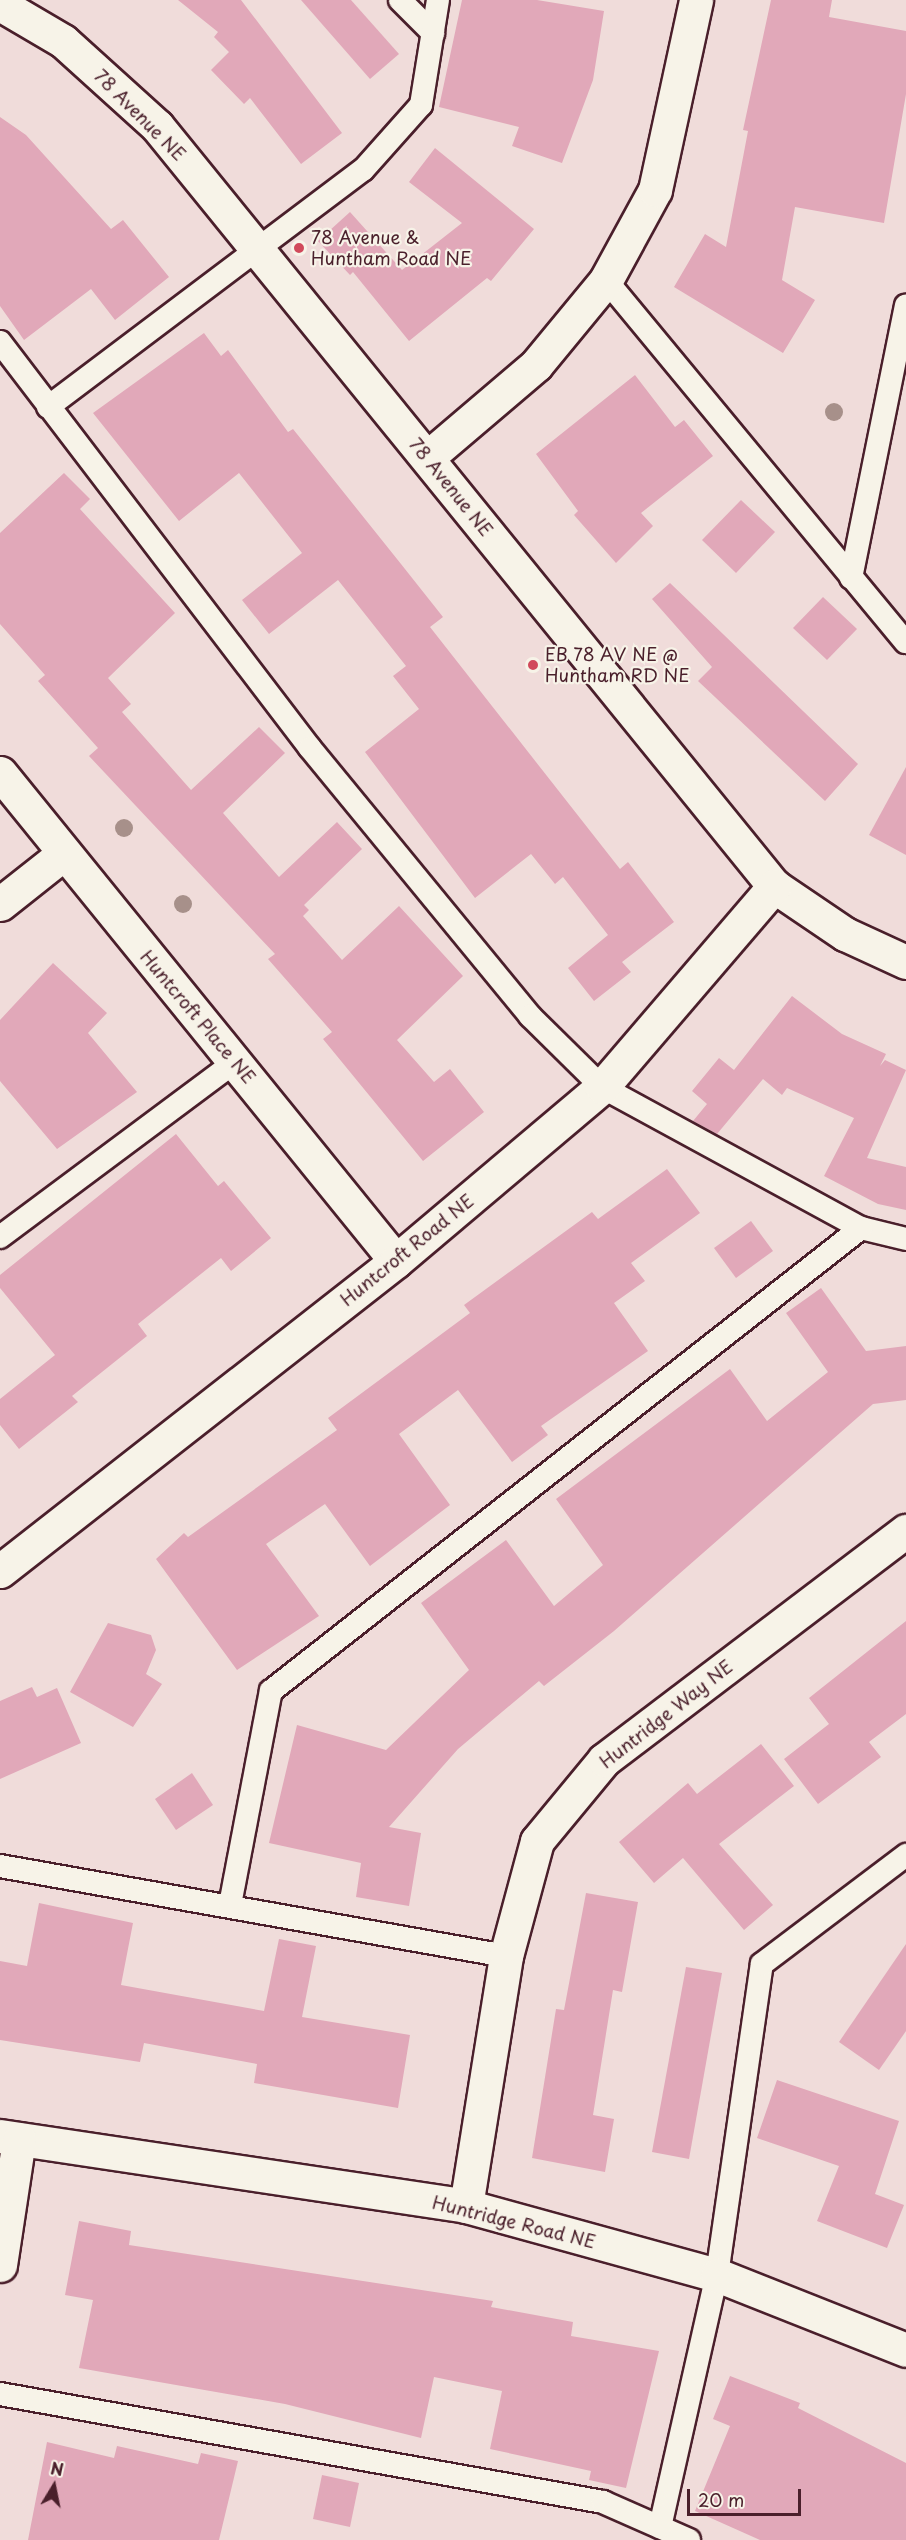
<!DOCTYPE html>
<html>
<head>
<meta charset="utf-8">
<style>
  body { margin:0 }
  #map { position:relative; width:906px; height:2540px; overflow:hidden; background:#f0dcda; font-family:"Playpen Sans",sans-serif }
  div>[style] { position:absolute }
  .building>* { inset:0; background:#e1a8b9 }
  .roads { filter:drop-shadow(2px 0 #4a1f2b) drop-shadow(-2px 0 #4a1f2b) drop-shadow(0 2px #4a1f2b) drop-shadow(0 -2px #4a1f2b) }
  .lane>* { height:22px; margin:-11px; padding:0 11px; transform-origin:11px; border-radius:11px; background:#f7f3e8 }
  .street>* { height:33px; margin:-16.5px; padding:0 16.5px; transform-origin:16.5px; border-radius:16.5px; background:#f7f3e8 }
  .trees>* { width:18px; height:18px; margin:-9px; border-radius:50%; background:#a7908a }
  .dots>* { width:16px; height:16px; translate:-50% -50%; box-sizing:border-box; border:3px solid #f7f3e8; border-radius:50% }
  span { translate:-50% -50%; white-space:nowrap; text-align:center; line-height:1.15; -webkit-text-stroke:4.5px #f7f3e8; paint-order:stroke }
  .street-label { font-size:18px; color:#4a1f2b }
  .poi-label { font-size:18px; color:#4a1f2b }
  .left { translate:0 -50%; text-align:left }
  .north { position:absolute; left:24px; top:2456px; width:60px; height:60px; -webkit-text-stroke:4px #f7f3e8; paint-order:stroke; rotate:10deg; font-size:16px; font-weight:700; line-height:24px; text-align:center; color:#4a1f2b }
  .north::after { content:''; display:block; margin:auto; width:21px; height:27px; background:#4a1f2b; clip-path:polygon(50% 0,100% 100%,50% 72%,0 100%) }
  .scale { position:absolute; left:687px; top:2489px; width:114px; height:27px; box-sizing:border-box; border:3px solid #4a1f2b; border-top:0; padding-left:8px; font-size:18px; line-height:21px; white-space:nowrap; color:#4a1f2b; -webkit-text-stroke:4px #f7f3e8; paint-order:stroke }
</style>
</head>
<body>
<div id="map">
  <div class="building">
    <i style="clip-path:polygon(178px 0,241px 0,342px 133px,301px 164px,250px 98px,244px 104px,211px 70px,229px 52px,214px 37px,218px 32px)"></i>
    <i style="clip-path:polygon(301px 0,351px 0,399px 54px,370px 79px)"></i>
    <i style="clip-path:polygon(462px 0,537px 0,604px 11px,593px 80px,562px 163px,512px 146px,519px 127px,439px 107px)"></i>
    <i style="clip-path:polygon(771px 0,832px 0,829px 17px,906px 31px,906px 94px,884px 223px,795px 207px,782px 280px,815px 300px,783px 353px,674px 287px,705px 234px,726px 247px,748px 131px,743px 130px)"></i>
    <i style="clip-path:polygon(0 117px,26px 135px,111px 229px,123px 220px,169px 277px,115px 320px,91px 289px,24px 340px,0 306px)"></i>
    <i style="clip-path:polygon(435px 148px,534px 229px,491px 281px,487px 278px,409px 341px,353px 272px,350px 275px,318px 241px,350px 212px,402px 270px,462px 223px,409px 182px)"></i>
    <i style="clip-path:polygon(204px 333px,221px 356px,228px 350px,288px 432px,293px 429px,401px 564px,443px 617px,430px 627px,620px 869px,628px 862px,674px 922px,622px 962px,631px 972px,594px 1001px,568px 968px,608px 935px,563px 877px,555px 884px,531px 854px,475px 898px,365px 752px,419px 709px,393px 676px,406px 666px,338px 580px,269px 634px,242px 600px,302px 553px,239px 473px,179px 521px,93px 413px)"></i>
    <i style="clip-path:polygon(635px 375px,675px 427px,684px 420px,713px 456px,641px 513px,653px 526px,616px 563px,574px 515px,578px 511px,536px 454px)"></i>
    <i style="clip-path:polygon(64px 473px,90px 499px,80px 509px,175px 613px,108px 678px,131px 704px,122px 712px,191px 790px,259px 727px,285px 753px,223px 813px,279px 877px,337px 822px,362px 849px,304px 905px,309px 910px,303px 916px,342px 960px,399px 906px,463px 976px,397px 1040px,434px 1082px,450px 1069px,484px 1112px,423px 1161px,323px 1039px,332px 1032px,268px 959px,275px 954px,89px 756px,98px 748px,38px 681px,45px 675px,0 624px,0 533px)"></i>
    <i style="clip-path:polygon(741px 500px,775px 532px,736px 573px,702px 540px)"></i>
    <i style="clip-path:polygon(670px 583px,858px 764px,825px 801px,698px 681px,712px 667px,652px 599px)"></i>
    <i style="clip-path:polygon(823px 597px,857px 629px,827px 660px,793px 628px)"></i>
    <i style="clip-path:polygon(906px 767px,906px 855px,869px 835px)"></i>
    <i style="clip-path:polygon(53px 963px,107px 1013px,88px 1033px,137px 1092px,57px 1149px,0 1081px,0 1020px)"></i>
    <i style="clip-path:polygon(792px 996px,842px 1034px,886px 1054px,880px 1066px,885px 1060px,906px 1070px,867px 1158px,906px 1167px,906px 1210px,878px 1204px,824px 1176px,854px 1118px,787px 1088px,782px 1095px,763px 1079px,717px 1134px,693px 1121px,707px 1104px,692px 1091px,719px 1058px,734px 1070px)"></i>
    <i style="clip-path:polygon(176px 1134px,218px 1186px,224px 1181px,271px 1238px,231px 1271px,221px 1258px,138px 1324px,147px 1336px,72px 1396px,78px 1402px,19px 1449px,0 1425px,0 1399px,55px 1355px,0 1288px,0 1275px)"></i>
    <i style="clip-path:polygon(667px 1169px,700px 1213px,631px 1263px,645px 1281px,614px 1303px,648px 1351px,541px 1426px,548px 1435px,512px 1462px,458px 1390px,399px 1434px,450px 1505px,370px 1566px,325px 1504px,266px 1544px,319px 1616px,237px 1670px,156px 1559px,184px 1533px,188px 1537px,337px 1430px,328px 1418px,470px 1313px,464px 1305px,592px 1212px,598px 1219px)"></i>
    <i style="clip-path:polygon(751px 1221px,773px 1251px,736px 1278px,714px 1248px)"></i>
    <i style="clip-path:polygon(821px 1288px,866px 1351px,906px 1346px,906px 1400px,873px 1404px,614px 1631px,544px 1686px,539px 1681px,458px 1749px,389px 1827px,421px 1833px,409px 1906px,356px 1897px,361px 1863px,269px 1843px,297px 1725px,386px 1750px,469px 1670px,421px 1603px,506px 1540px,554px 1606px,603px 1565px,556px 1499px,730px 1369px,767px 1421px,828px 1372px,786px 1313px)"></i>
    <i style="clip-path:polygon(906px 1621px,906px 1714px,869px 1742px,881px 1757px,818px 1804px,784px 1759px,829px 1724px,809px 1698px)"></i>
    <i style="clip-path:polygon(108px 1623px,151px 1635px,156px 1650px,146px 1674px,162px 1684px,133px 1727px,70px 1692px)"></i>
    <i style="clip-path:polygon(32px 1687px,37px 1697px,57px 1688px,81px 1743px,0 1779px,0 1701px)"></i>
    <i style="clip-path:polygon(761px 1744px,794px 1786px,719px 1844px,773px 1905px,744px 1930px,683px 1858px,654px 1883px,619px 1842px,688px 1783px,697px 1794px)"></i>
    <i style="clip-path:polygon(192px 1773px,213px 1805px,176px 1830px,155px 1799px)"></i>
    <i style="clip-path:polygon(586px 1893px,638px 1902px,622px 1992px,613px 1990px,593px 2115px,614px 2119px,605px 2172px,532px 2158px,556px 2009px,564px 2010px)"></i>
    <i style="clip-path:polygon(39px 1903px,133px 1923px,121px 1985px,264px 2011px,279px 1939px,316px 1946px,302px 2017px,410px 2035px,398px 2108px,254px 2083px,257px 2064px,144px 2043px,140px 2062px,0 2040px,0 1961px,27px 1966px)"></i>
    <i style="clip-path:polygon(906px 1944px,906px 2031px,879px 2070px,839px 2042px)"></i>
    <i style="clip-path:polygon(686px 1967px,722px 1973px,689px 2159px,652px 2152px)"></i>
    <i style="clip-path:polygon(777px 2080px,899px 2121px,875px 2194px,904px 2205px,887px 2248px,817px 2221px,839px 2166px,757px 2138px)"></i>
    <i style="clip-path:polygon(79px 2221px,131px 2231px,129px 2245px,493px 2301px,491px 2307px,573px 2322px,571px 2336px,659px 2351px,626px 2488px,589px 2480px,591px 2471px,490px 2449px,502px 2391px,434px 2377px,421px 2438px,285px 2404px,79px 2368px,93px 2300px,65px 2295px)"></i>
    <i style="clip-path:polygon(730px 2376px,800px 2403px,798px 2408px,906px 2463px,906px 2540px,760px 2540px,695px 2511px,730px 2426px,713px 2419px)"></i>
    <i style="clip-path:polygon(47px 2442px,114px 2458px,117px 2446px,198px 2464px,201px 2453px,238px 2461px,219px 2540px,28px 2540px)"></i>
    <i style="clip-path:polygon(322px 2475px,359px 2483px,350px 2527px,313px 2519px)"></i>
  </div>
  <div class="roads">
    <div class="lane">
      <i style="left:400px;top:0;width:47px;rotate:45deg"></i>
      <i style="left:606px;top:280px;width:470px;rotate:50.4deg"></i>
      <i style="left:0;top:342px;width:511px;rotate:52.64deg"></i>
      <i style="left:310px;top:748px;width:347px;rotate:50.6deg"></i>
      <i style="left:530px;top:1016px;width:101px;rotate:44.6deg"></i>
      <i style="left:602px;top:1087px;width:295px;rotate:28.6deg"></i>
      <i style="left:861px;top:1228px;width:46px;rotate:13.7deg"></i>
      <i style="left:48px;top:407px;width:394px;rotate:-37deg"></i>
      <i style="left:363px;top:170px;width:87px;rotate:-48.3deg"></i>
      <i style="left:421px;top:105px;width:106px;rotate:-80.8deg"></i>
      <i style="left:851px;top:578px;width:278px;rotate:-78.6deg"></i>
      <i style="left:0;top:1237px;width:294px;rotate:-36.7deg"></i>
      <i style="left:0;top:1866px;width:514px;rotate:10.09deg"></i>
      <i style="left:230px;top:1905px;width:218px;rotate:-79.2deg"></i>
      <i style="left:271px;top:1691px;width:750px;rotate:-38.12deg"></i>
      <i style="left:0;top:2394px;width:613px;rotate:10.15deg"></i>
      <i style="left:603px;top:2502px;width:94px;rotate:23.8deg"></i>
      <i style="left:660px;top:2527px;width:258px;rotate:-77.3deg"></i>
      <i style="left:717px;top:2275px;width:314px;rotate:-81.8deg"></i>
      <i style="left:762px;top:1964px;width:181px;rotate:-37.1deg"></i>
    </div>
    <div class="street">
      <i style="left:0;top:4px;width:73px;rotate:30.4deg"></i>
      <i style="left:63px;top:41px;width:127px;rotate:42.1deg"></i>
      <i style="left:157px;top:126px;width:979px;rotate:50.93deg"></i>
      <i style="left:774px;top:886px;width:86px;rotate:34.1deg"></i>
      <i style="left:845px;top:934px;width:67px;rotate:24.7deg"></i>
      <i style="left:428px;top:457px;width:142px;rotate:-40.4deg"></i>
      <i style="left:536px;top:365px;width:110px;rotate:-50.5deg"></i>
      <i style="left:606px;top:280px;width:102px;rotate:-61.4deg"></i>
      <i style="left:655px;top:190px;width:194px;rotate:-77.8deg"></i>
      <i style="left:0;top:773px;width:628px;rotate:50.94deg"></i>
      <i style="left:0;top:904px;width:80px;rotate:-38.4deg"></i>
      <i style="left:0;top:1571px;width:503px;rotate:-38.05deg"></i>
      <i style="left:396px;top:1261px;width:270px;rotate:-40.2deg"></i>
      <i style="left:602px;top:1087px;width:265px;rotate:-49.4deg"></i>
      <i style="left:0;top:2136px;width:471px;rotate:8.5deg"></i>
      <i style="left:466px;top:2206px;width:260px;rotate:15.4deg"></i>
      <i style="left:717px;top:2275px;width:203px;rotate:21.6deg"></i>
      <i style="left:466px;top:2206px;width:253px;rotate:-80.9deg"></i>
      <i style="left:506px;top:1956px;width:119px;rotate:-74.9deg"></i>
      <i style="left:537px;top:1841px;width:105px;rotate:-50.4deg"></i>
      <i style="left:604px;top:1760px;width:379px;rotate:-37.2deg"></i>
      <i style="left:0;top:2265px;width:127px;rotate:-81.4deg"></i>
    </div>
  </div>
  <div class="trees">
    <i style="left:834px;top:412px"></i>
    <i style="left:124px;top:828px"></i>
    <i style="left:183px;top:904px"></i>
  </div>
  <div class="dots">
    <i style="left:299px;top:248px;background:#d1495b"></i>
    <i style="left:533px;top:665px;background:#d1495b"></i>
  </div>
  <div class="street-label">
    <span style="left:140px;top:115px;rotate:45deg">78 Avenue NE</span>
    <span style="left:451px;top:487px;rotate:51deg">78 Avenue NE</span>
    <span style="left:198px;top:1017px;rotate:50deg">Huntcroft Place NE</span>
    <span style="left:407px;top:1250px;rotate:-39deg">Huntcroft Road NE</span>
    <span style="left:666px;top:1714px;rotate:-38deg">Huntridge Way NE</span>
    <span style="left:514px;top:2222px;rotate:14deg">Huntridge Road NE</span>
  </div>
  <div class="poi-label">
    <span class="left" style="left:311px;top:248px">78 Avenue &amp;<br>Huntham Road NE</span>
    <span class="left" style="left:545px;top:665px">EB 78 AV NE @<br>Huntham RD NE</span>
  </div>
  <div class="north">N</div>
  <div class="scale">20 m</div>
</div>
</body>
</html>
